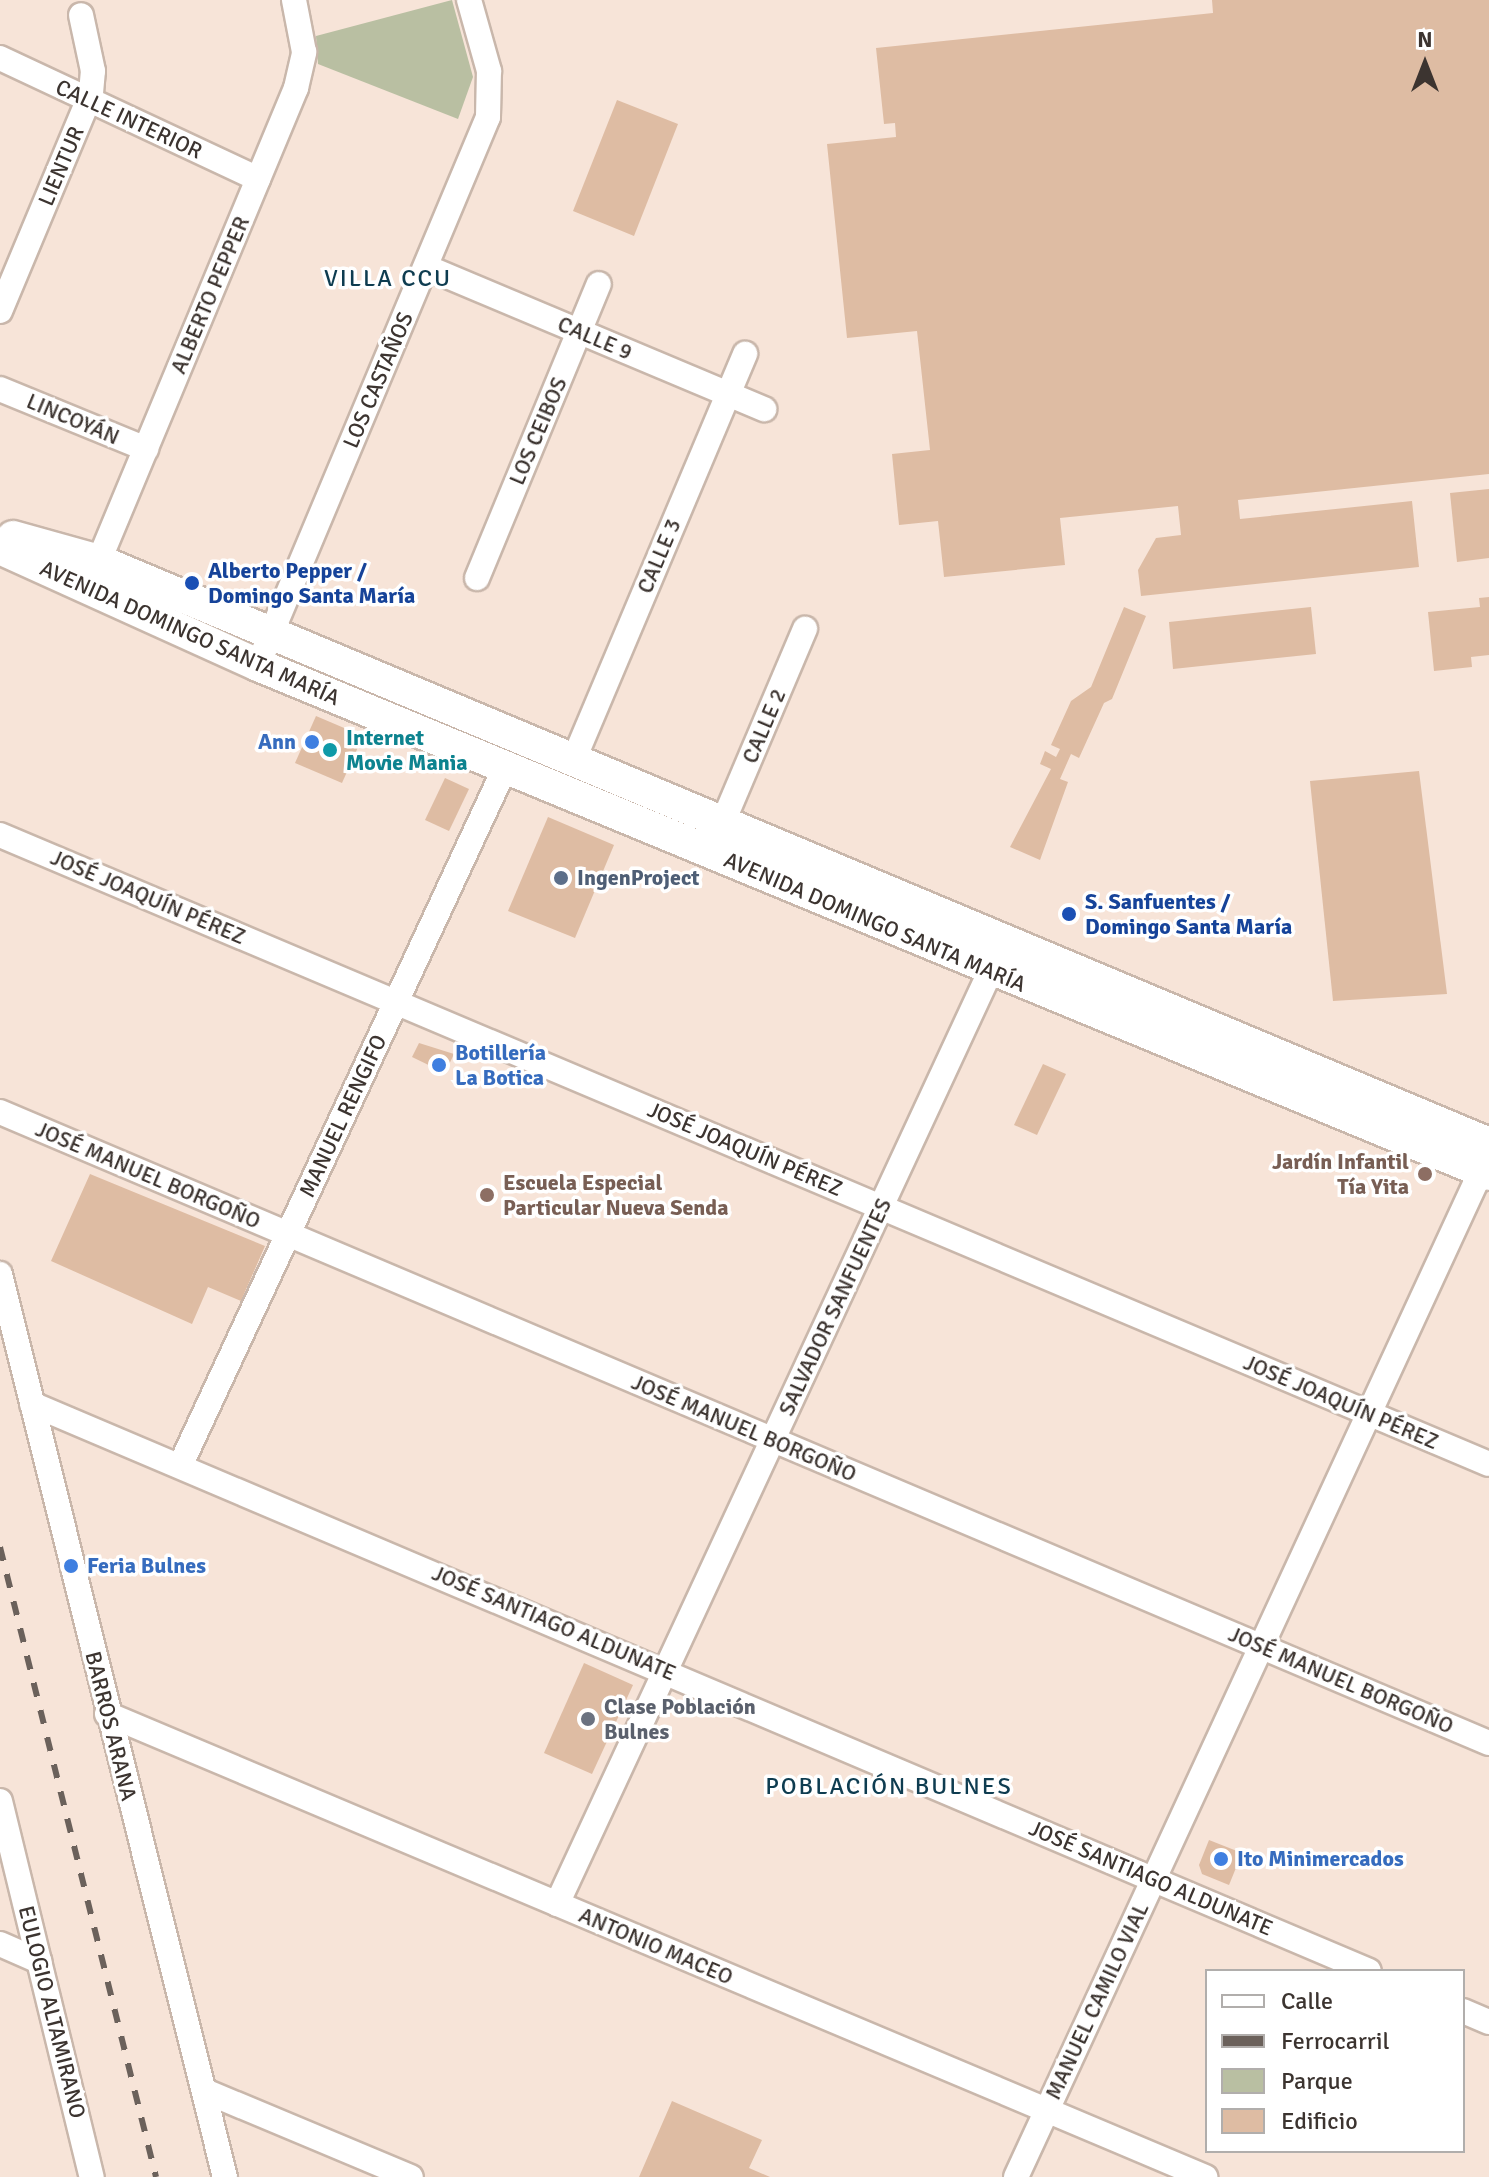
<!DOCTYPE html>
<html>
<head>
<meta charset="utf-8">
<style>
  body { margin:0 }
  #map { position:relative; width:1489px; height:2177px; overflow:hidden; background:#f7e4d8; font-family:Signika,sans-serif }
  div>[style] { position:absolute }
  .green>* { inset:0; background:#b9bfa2 }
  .building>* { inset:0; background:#debca3 }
  .roads { filter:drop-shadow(2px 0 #c9b7ab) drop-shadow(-2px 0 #c9b7ab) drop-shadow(0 2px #c9b7ab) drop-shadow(0 -2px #c9b7ab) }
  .street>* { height:24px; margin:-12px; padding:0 12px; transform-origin:12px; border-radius:12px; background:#fff }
  .secondary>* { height:32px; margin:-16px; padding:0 16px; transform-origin:16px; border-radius:16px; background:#fff }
  .rail>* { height:6px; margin-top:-3px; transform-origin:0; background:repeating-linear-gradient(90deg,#6b615b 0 14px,transparent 0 28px) }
  .dots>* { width:22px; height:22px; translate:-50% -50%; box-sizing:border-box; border:4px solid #fff; border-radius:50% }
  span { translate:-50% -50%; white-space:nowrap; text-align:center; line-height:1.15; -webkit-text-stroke:7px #fff; paint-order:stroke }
  .street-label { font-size:22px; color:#3c3430 }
  .transit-label { font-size:22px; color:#164399; font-weight:700 }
  .left { translate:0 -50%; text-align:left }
  .culture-label { font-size:22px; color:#0d838f; font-weight:700 }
  .shop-label { font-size:22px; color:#366cbe; font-weight:700 }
  .right { translate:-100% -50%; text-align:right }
  .service-label { font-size:22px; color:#4e5e75; font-weight:700 }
  .education-label { font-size:22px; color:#785e54; font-weight:700 }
  .worship-label { font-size:22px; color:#5b616d; font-weight:700 }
  .neighbourhood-label { font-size:24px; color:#0e3c50; letter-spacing:2px }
  .legend { position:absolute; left:1205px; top:1969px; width:260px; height:184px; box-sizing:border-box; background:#fff; border:2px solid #b1aeac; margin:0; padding:10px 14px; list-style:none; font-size:24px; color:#3c3430 }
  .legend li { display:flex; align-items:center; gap:16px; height:40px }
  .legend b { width:40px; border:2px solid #b1aeac }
  .north { position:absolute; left:1385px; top:24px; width:80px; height:80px; -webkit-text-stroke:6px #fff; paint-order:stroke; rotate:0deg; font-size:22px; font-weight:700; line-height:32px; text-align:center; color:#3c3430 }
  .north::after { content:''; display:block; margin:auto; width:28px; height:36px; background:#3c3430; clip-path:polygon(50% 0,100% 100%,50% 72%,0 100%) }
</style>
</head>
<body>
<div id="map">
  <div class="green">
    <i style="clip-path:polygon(452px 0,473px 77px,458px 119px,318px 64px,316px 36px)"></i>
  </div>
  <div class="building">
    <i style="clip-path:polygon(1212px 0,1489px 0,1489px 474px,1238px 500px,1240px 519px,1412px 501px,1419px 567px,1141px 596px,1138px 570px,1156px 538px,1181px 535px,1178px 506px,1060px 518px,1065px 565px,944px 577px,938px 521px,899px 525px,892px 454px,930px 450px,917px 331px,847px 338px,827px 144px,896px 137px,895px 123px,884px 124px,876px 48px,1213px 13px)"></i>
    <i style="clip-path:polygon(617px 100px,678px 124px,634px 236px,573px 211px)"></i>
    <i style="clip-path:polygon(1489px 489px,1489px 558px,1457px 562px,1450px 493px)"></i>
    <i style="clip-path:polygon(1489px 597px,1489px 655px,1471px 657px,1472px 667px,1434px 671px,1428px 612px,1480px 607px,1479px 598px)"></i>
    <i style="clip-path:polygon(1124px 607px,1146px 616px,1112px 699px,1104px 703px,1079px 758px,1071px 754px,1060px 779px,1068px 782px,1040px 860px,1010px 847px,1051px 769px,1040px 764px,1045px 751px,1056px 757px,1060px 749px,1051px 745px,1071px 701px,1091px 687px)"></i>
    <i style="clip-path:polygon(1311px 607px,1316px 654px,1173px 669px,1169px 622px)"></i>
    <i style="clip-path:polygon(316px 716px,363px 736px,342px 783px,295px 763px)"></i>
    <i style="clip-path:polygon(1419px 771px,1447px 994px,1333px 1001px,1310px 781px)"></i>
    <i style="clip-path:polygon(445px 778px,469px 789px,449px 831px,425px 820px)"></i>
    <i style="clip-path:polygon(548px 817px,614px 845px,575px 938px,508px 911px)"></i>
    <i style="clip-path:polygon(419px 1043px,454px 1054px,445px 1073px,412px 1057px)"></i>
    <i style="clip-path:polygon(1043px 1064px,1066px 1074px,1037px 1135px,1014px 1125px)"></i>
    <i style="clip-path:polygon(90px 1174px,265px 1246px,241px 1301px,208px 1287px,192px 1324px,51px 1261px)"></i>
    <i style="clip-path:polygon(584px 1663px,633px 1685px,592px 1774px,544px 1753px)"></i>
    <i style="clip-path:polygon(1209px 1840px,1242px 1853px,1229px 1885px,1202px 1874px,1199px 1865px)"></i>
    <i style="clip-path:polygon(672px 2101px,762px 2140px,749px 2168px,770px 2177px,639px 2177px)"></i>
  </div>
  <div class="roads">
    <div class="street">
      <i style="left:0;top:58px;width:285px;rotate:25.1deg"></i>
      <i style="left:426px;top:267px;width:367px;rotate:22.8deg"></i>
      <i style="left:0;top:311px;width:236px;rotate:-67.3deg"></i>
      <i style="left:91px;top:93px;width:22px;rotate:-85deg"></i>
      <i style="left:93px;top:71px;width:57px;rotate:-102.1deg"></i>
      <i style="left:0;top:389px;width:158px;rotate:22.3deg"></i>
      <i style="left:93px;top:575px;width:528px;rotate:-67.37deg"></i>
      <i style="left:296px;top:88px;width:37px;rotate:-77deg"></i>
      <i style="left:304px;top:52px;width:53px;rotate:-100.9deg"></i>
      <i style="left:477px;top:578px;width:318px;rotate:-67.5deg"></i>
      <i style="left:258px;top:665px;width:594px;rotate:-67.23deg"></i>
      <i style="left:488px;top:117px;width:46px;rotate:-88.8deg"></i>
      <i style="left:489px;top:71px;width:74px;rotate:-105.7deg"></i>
      <i style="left:574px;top:759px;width:440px;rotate:-67.1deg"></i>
      <i style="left:723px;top:822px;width:210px;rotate:-67deg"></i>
      <i style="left:0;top:835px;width:1616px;rotate:22.9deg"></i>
      <i style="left:0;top:1112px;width:1617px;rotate:22.97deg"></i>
      <i style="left:0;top:1274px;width:931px;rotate:76.01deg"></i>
      <i style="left:32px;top:1404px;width:1452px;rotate:22.98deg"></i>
      <i style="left:181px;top:1464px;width:768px;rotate:-65.04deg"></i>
      <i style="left:107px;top:1714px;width:1192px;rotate:22.86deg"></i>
      <i style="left:0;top:1801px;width:387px;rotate:76.3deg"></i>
      <i style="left:557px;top:1904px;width:1030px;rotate:-65.08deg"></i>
      <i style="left:991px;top:970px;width:16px;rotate:-108deg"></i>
      <i style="left:0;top:1944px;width:43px;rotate:23.6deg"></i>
      <i style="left:1463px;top:2011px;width:28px;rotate:23deg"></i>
      <i style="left:205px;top:2091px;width:223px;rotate:22.7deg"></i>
      <i style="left:1016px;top:2177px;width:1108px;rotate:-65.19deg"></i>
    </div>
    <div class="secondary">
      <i style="left:13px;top:537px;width:89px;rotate:15.6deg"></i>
      <i style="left:99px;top:561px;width:1507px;rotate:22.75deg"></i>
      <i style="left:0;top:548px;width:283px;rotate:24.4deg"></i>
      <i style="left:258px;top:665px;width:1332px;rotate:22.46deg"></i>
    </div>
  </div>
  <div class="rail">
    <i style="left:0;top:1547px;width:649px;rotate:76.09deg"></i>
  </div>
  <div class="dots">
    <i style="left:192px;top:583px;background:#1a4fb4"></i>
    <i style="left:312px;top:742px;background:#3f7fe0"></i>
    <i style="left:330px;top:750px;background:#0f9aa8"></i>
    <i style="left:561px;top:878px;background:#5c6f8a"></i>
    <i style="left:1069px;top:914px;background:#1a4fb4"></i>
    <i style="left:439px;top:1065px;background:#3f7fe0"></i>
    <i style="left:1425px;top:1174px;background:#8d6e63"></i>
    <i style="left:487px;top:1195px;background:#8d6e63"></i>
    <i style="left:71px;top:1566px;background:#3f7fe0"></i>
    <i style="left:588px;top:1719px;background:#6b7280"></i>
    <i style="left:1221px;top:1859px;background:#3f7fe0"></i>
  </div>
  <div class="street-label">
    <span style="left:129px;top:119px;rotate:25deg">CALLE INTERIOR</span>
    <span style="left:61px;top:166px;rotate:-67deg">LIENTUR</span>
    <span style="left:210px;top:295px;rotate:-67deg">ALBERTO PEPPER</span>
    <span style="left:595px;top:338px;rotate:23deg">CALLE 9</span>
    <span style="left:378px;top:380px;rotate:-67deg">LOS CASTAÑOS</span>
    <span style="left:73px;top:419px;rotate:23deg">LINCOYÁN</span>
    <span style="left:538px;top:431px;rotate:-67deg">LOS CEIBOS</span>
    <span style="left:659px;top:556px;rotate:-67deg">CALLE 3</span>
    <span style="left:190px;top:633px;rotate:24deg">AVENIDA DOMINGO SANTA MARÍA</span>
    <span style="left:764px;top:726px;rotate:-67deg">CALLE 2</span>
    <span style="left:148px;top:897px;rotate:23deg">JOSÉ JOAQUÍN PÉREZ</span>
    <span style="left:875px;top:922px;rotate:23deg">AVENIDA DOMINGO SANTA MARÍA</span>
    <span style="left:343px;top:1116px;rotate:-65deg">MANUEL RENGIFO</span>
    <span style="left:745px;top:1149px;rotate:23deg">JOSÉ JOAQUÍN PÉREZ</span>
    <span style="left:148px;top:1175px;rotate:23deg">JOSÉ MANUEL BORGOÑO</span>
    <span style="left:835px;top:1307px;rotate:-65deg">SALVADOR SANFUENTES</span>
    <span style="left:1341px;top:1402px;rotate:23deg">JOSÉ JOAQUÍN PÉREZ</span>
    <span style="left:744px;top:1428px;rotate:23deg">JOSÉ MANUEL BORGOÑO</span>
    <span style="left:554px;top:1623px;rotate:23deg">JOSÉ SANTIAGO ALDUNATE</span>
    <span style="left:1341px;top:1680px;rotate:23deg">JOSÉ MANUEL BORGOÑO</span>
    <span style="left:111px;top:1726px;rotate:76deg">BARROS ARANA</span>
    <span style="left:1151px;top:1878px;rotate:23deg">JOSÉ SANTIAGO ALDUNATE</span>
    <span style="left:656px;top:1946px;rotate:23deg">ANTONIO MACEO</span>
    <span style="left:1097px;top:2001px;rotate:-65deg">MANUEL CAMILO VIAL</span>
    <span style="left:52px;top:2012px;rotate:76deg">EULOGIO ALTAMIRANO</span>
  </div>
  <div class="transit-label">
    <span class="left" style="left:208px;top:583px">Alberto Pepper /<br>Domingo Santa María</span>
    <span class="left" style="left:1085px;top:914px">S. Sanfuentes /<br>Domingo Santa María</span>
  </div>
  <div class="culture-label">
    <span class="left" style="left:346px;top:750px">Internet<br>Movie Mania</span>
  </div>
  <div class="shop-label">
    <span class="right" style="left:296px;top:742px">Ann</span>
    <span class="left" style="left:455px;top:1065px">Botillería<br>La Botica</span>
    <span class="left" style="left:87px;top:1566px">Feria Bulnes</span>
    <span class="left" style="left:1237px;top:1859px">Ito Minimercados</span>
  </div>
  <div class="service-label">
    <span class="left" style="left:577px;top:878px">IngenProject</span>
  </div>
  <div class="education-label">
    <span class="right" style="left:1409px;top:1174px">Jardín Infantil<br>Tía Yita</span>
    <span class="left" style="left:503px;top:1195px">Escuela Especial<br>Particular Nueva Senda</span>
  </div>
  <div class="worship-label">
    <span class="left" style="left:604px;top:1719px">Clase Población<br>Bulnes</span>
  </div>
  <div class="neighbourhood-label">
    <span style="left:388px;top:279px">VILLA CCU</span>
    <span style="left:889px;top:1787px">POBLACIÓN BULNES</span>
  </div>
  <ul class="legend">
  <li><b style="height:10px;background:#fff"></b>Calle</li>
  <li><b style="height:10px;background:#6b615b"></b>Ferrocarril</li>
  <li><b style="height:22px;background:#b9bfa2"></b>Parque</li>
  <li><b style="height:22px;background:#debca3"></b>Edificio</li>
  </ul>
  <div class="north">N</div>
</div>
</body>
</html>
